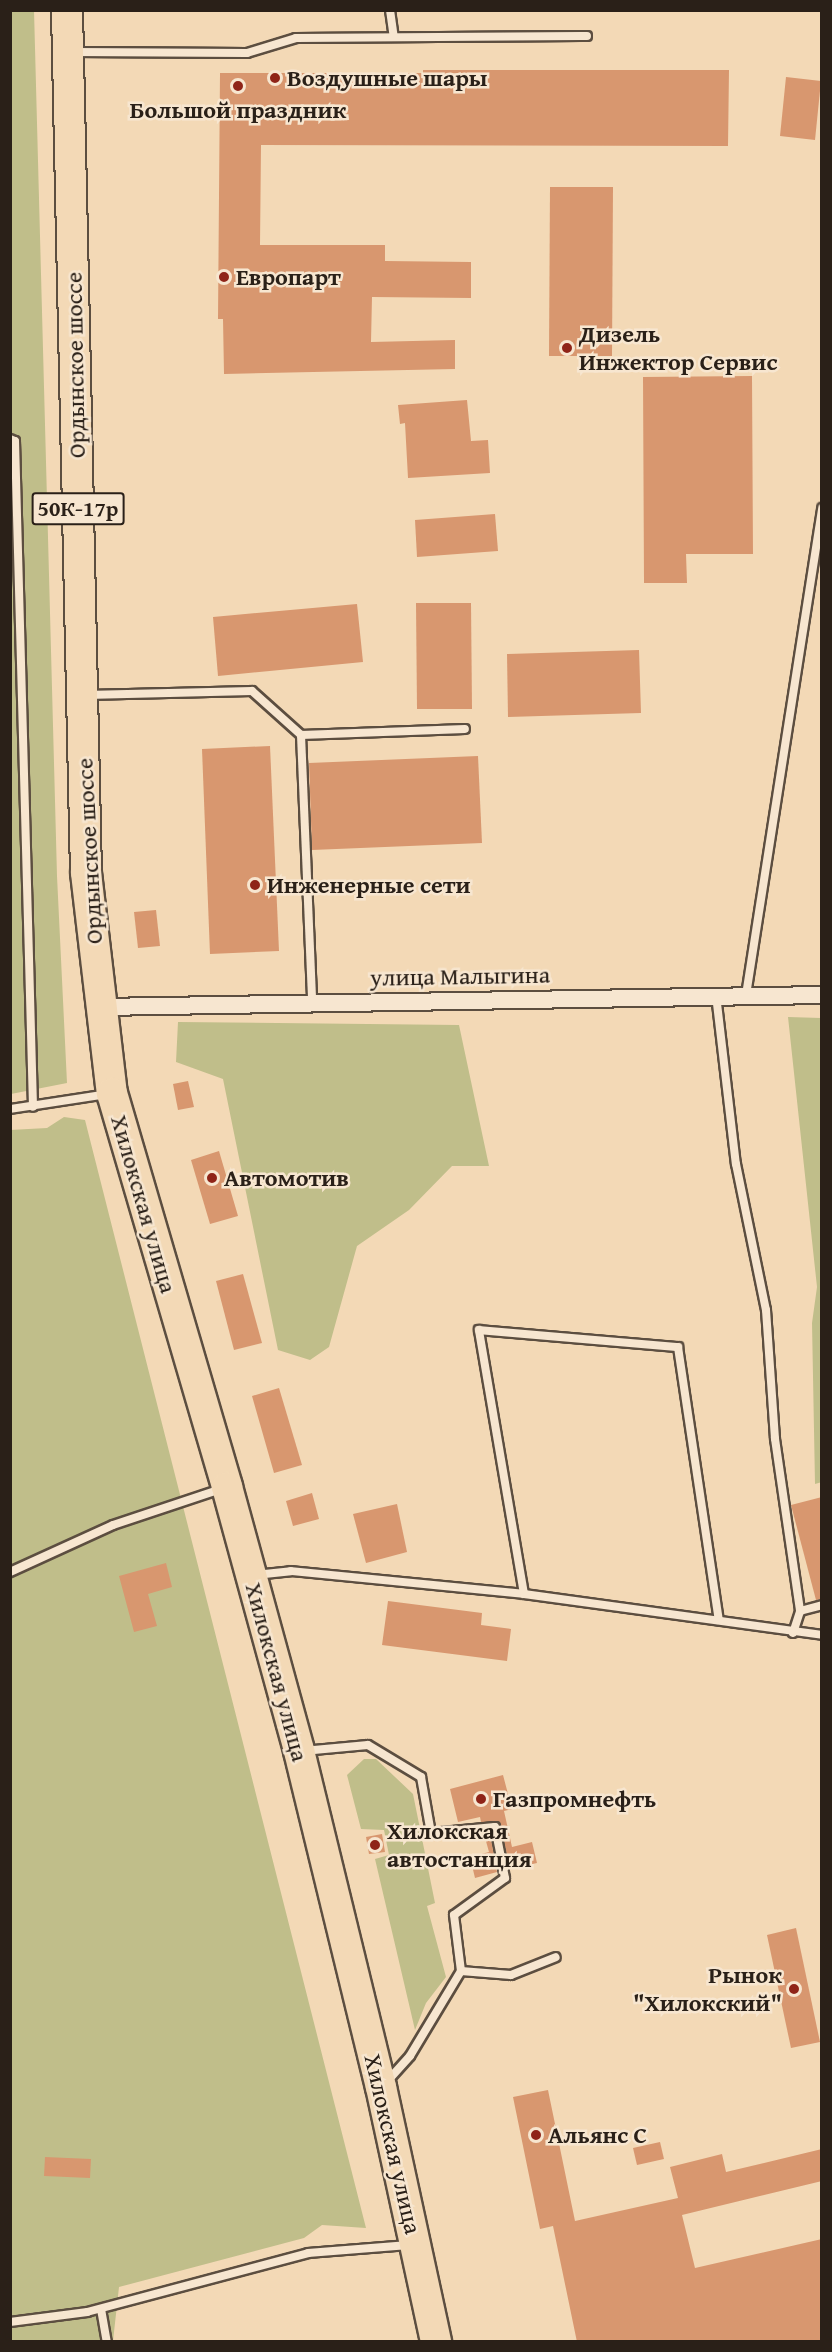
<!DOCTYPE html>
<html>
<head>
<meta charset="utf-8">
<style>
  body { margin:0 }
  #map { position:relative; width:832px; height:2352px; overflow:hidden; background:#f3d9b6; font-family:"Gentium Book Plus",serif }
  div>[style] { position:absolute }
  .green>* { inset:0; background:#c0be8a }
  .building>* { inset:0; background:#d8976f }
  .roads { filter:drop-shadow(2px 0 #5c4e40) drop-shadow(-2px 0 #5c4e40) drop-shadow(0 2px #5c4e40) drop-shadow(0 -2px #5c4e40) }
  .lane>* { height:8px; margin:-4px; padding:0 4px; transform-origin:4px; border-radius:4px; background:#f7e6d0 }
  .street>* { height:16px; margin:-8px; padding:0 8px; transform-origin:8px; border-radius:8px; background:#f7e6d0 }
  .highway>* { height:30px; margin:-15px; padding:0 15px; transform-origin:15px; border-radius:15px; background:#f3d9b6 }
  .dots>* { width:16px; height:16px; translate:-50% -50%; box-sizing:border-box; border:3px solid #f7e6d0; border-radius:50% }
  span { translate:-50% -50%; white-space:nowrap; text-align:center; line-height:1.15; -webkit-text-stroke:5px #f7e6d0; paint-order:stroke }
  .shield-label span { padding:2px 4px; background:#f7e6d0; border:2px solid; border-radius:4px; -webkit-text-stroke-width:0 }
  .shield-label { font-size:22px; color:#2a2018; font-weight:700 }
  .poi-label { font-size:24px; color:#2a2018; font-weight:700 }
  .left { translate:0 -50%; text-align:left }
  .right { translate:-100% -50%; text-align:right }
  .street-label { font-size:24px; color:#2a2018 }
  .frame { position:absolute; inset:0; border:12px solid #2a2018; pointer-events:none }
</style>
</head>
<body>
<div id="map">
  <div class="green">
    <i style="clip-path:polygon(34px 10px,57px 876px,67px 1083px,11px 1094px,10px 11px)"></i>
    <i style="clip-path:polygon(788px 1017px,821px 1018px,822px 1482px,815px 1484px,812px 1323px,817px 1287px)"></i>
    <i style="clip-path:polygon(178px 1022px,459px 1025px,489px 1166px,452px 1166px,409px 1210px,357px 1246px,329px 1347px,310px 1360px,278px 1350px,223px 1079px,176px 1062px)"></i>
    <i style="clip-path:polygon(64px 1117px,85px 1120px,366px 2228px,322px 2225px,304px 2238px,119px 2287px,113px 2341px,11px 2342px,10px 1130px,47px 1128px)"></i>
    <i style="clip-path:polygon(364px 1759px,376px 1759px,413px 1794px,435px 1903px,427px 1906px,446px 1977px,426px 2003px,415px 2030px,375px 1859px,389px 1855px,384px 1830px,361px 1829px,347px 1775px)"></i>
  </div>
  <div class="building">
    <i style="clip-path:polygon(423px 70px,729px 70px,728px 146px,261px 145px,260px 245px,385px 245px,385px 261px,471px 262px,471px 298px,372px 297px,371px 342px,455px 340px,455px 369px,224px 374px,223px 319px,218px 319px,220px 73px,423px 73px)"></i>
    <i style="clip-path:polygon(786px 77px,821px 81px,815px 140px,780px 136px)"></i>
    <i style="clip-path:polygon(550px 187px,613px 187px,612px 356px,549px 356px)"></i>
    <i style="clip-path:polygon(752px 376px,753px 554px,686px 554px,687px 583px,644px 583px,643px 377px)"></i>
    <i style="clip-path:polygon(467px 400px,471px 441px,488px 440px,490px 473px,408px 478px,405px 423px,400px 424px,398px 405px)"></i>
    <i style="clip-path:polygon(495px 514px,498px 551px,417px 557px,415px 520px)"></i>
    <i style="clip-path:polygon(416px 603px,471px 603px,472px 709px,417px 709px)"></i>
    <i style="clip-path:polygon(357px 604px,363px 662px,218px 676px,213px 617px)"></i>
    <i style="clip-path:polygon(639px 650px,641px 713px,508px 717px,507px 654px)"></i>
    <i style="clip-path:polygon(270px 746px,279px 951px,210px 954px,202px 749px)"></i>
    <i style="clip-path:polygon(478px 756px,482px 843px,312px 850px,309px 763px)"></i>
    <i style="clip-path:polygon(156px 910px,160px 946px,138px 948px,134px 912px)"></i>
    <i style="clip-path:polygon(188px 1081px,194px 1107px,178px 1110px,173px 1084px)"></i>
    <i style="clip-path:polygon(219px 1151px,238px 1216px,210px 1224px,191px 1160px)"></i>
    <i style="clip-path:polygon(243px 1274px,262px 1343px,234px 1350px,216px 1281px)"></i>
    <i style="clip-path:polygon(279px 1388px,302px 1465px,274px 1473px,252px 1396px)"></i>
    <i style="clip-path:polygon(312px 1493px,319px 1519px,293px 1526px,286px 1501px)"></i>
    <i style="clip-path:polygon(822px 1497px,822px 1599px,816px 1600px,791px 1505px)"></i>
    <i style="clip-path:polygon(397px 1504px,407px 1552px,366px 1563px,353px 1514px)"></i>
    <i style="clip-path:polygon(166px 1563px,172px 1587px,148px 1594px,157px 1626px,134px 1632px,119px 1576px)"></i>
    <i style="clip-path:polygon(388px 1601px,482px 1613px,481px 1625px,511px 1629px,507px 1661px,382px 1645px)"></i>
    <i style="clip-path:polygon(503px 1775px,512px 1809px,504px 1811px,512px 1847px,532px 1842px,537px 1863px,510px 1869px,500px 1823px,481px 1822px,480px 1817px,458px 1822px,450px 1789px)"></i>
    <i style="clip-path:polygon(382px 1834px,385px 1852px,369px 1854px,366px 1837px)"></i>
    <i style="clip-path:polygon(484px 1834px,490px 1834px,497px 1872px,475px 1878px,470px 1857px,489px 1852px)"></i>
    <i style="clip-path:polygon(796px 1928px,820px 2042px,791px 2048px,767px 1935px)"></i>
    <i style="clip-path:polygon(548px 2090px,575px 2221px,678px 2198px,670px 2167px,722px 2154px,726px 2172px,822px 2149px,822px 2181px,682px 2215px,695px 2268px,822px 2239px,822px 2342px,577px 2342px,553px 2226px,540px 2229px,513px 2097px)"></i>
    <i style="clip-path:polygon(660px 2142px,664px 2159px,637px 2165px,633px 2148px)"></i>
    <i style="clip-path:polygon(45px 2157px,91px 2159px,90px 2178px,44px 2176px)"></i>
  </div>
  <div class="roads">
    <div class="lane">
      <i style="left:390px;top:10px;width:27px;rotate:82deg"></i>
      <i style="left:74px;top:52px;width:173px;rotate:0.3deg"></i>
      <i style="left:247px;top:53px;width:51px;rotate:-17deg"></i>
      <i style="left:296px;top:38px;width:291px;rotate:-0.4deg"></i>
      <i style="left:10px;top:439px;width:5px;rotate:22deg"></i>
      <i style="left:15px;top:441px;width:666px;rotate:88.45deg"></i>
      <i style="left:86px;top:695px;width:166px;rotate:-1.4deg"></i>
      <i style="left:252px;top:691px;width:66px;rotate:41.9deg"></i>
      <i style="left:301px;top:735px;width:164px;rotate:-2.1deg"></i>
      <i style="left:301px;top:735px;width:267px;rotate:87.6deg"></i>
      <i style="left:716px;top:995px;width:170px;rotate:83.3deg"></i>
      <i style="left:736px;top:1164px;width:149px;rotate:78.4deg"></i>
      <i style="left:766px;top:1310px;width:129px;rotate:86deg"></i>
      <i style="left:775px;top:1439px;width:174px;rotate:81.7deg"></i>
      <i style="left:746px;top:995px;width:493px;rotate:-81.1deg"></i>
      <i style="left:10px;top:1109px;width:99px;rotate:-8.7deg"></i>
      <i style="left:10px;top:1572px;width:113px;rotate:-24.5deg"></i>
      <i style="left:113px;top:1525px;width:117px;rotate:-18.4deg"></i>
      <i style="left:255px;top:1575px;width:36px;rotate:-6deg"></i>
      <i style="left:291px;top:1571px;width:234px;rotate:5.6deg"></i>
      <i style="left:524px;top:1594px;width:301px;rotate:7.8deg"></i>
      <i style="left:524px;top:1594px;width:268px;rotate:-99.7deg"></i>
      <i style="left:479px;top:1330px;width:200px;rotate:4.9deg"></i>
      <i style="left:678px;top:1347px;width:276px;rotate:81.5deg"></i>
      <i style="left:793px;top:1633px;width:23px;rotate:-72deg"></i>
      <i style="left:800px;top:1611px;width:23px;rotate:-15deg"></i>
      <i style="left:303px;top:1751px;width:65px;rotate:-5.3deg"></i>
      <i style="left:368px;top:1745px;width:62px;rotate:31.1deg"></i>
      <i style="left:421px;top:1777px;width:57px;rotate:79.9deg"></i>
      <i style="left:431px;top:1833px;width:64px;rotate:-5.4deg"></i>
      <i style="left:495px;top:1827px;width:52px;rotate:78.9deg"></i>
      <i style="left:505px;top:1878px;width:63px;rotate:144deg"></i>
      <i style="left:454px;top:1915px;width:56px;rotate:82.9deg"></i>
      <i style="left:461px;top:1971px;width:99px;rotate:121deg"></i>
      <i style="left:410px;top:2056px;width:36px;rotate:132deg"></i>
      <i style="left:461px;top:1971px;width:50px;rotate:4.6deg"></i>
      <i style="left:511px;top:1975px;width:48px;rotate:-21.8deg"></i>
      <i style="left:101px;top:2309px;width:34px;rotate:80deg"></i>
      <i style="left:10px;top:2322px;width:78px;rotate:-7.4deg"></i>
      <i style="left:87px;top:2312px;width:229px;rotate:-14.9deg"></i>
      <i style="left:308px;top:2253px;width:101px;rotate:-4.5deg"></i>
    </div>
    <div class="street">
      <i style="left:100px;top:1007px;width:722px;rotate:-0.95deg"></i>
    </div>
    <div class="highway">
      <i style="left:67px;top:10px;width:863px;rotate:88.74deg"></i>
      <i style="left:86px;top:873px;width:222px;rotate:83.3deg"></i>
      <i style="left:112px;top:1093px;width:410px;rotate:73.7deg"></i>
      <i style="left:227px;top:1487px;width:274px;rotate:74.7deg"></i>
      <i style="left:299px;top:1751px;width:346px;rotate:76.3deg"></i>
      <i style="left:381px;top:2087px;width:261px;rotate:77.8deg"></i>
    </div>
  </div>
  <div class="dots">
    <i style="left:275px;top:78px;background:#8f2418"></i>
    <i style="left:238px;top:86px;background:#8f2418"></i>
    <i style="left:224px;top:277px;background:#8f2418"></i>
    <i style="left:567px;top:348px;background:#8f2418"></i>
    <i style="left:255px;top:885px;background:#8f2418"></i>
    <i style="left:212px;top:1178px;background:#8f2418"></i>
    <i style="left:481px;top:1799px;background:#8f2418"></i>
    <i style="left:375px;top:1845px;background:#8f2418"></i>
    <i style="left:794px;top:1989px;background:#8f2418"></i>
    <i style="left:536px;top:2135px;background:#8f2418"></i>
  </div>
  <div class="shield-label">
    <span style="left:78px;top:509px">50К-17р</span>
  </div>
  <div class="poi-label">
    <span class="left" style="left:287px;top:78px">Воздушные шары</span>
    <span style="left:238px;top:110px">Большой праздник</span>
    <span class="left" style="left:236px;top:277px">Европарт</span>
    <span class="left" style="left:579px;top:348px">Дизель<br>Инжектор Сервис</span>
    <span class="left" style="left:267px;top:885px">Инженерные сети</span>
    <span class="left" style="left:224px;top:1178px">Автомотив</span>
    <span class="left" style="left:493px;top:1799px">Газпромнефть</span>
    <span class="left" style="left:387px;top:1845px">Хилокская<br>автостанция</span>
    <span class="right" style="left:782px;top:1989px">Рынок<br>"Хилокский"</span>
    <span class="left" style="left:548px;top:2135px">Альянс С</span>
  </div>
  <div class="street-label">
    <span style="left:75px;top:365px;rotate:-91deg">Ордынское шоссе</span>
    <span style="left:89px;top:851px;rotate:-93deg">Ордынское шоссе</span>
    <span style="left:460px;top:976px;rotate:-1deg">улица Малыгина</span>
    <span style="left:144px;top:1204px;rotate:74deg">Хилокская улица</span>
    <span style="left:277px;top:1672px;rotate:75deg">Хилокская улица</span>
    <span style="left:393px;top:2144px;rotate:77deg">Хилокская улица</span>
  </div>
  <div class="frame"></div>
</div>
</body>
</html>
